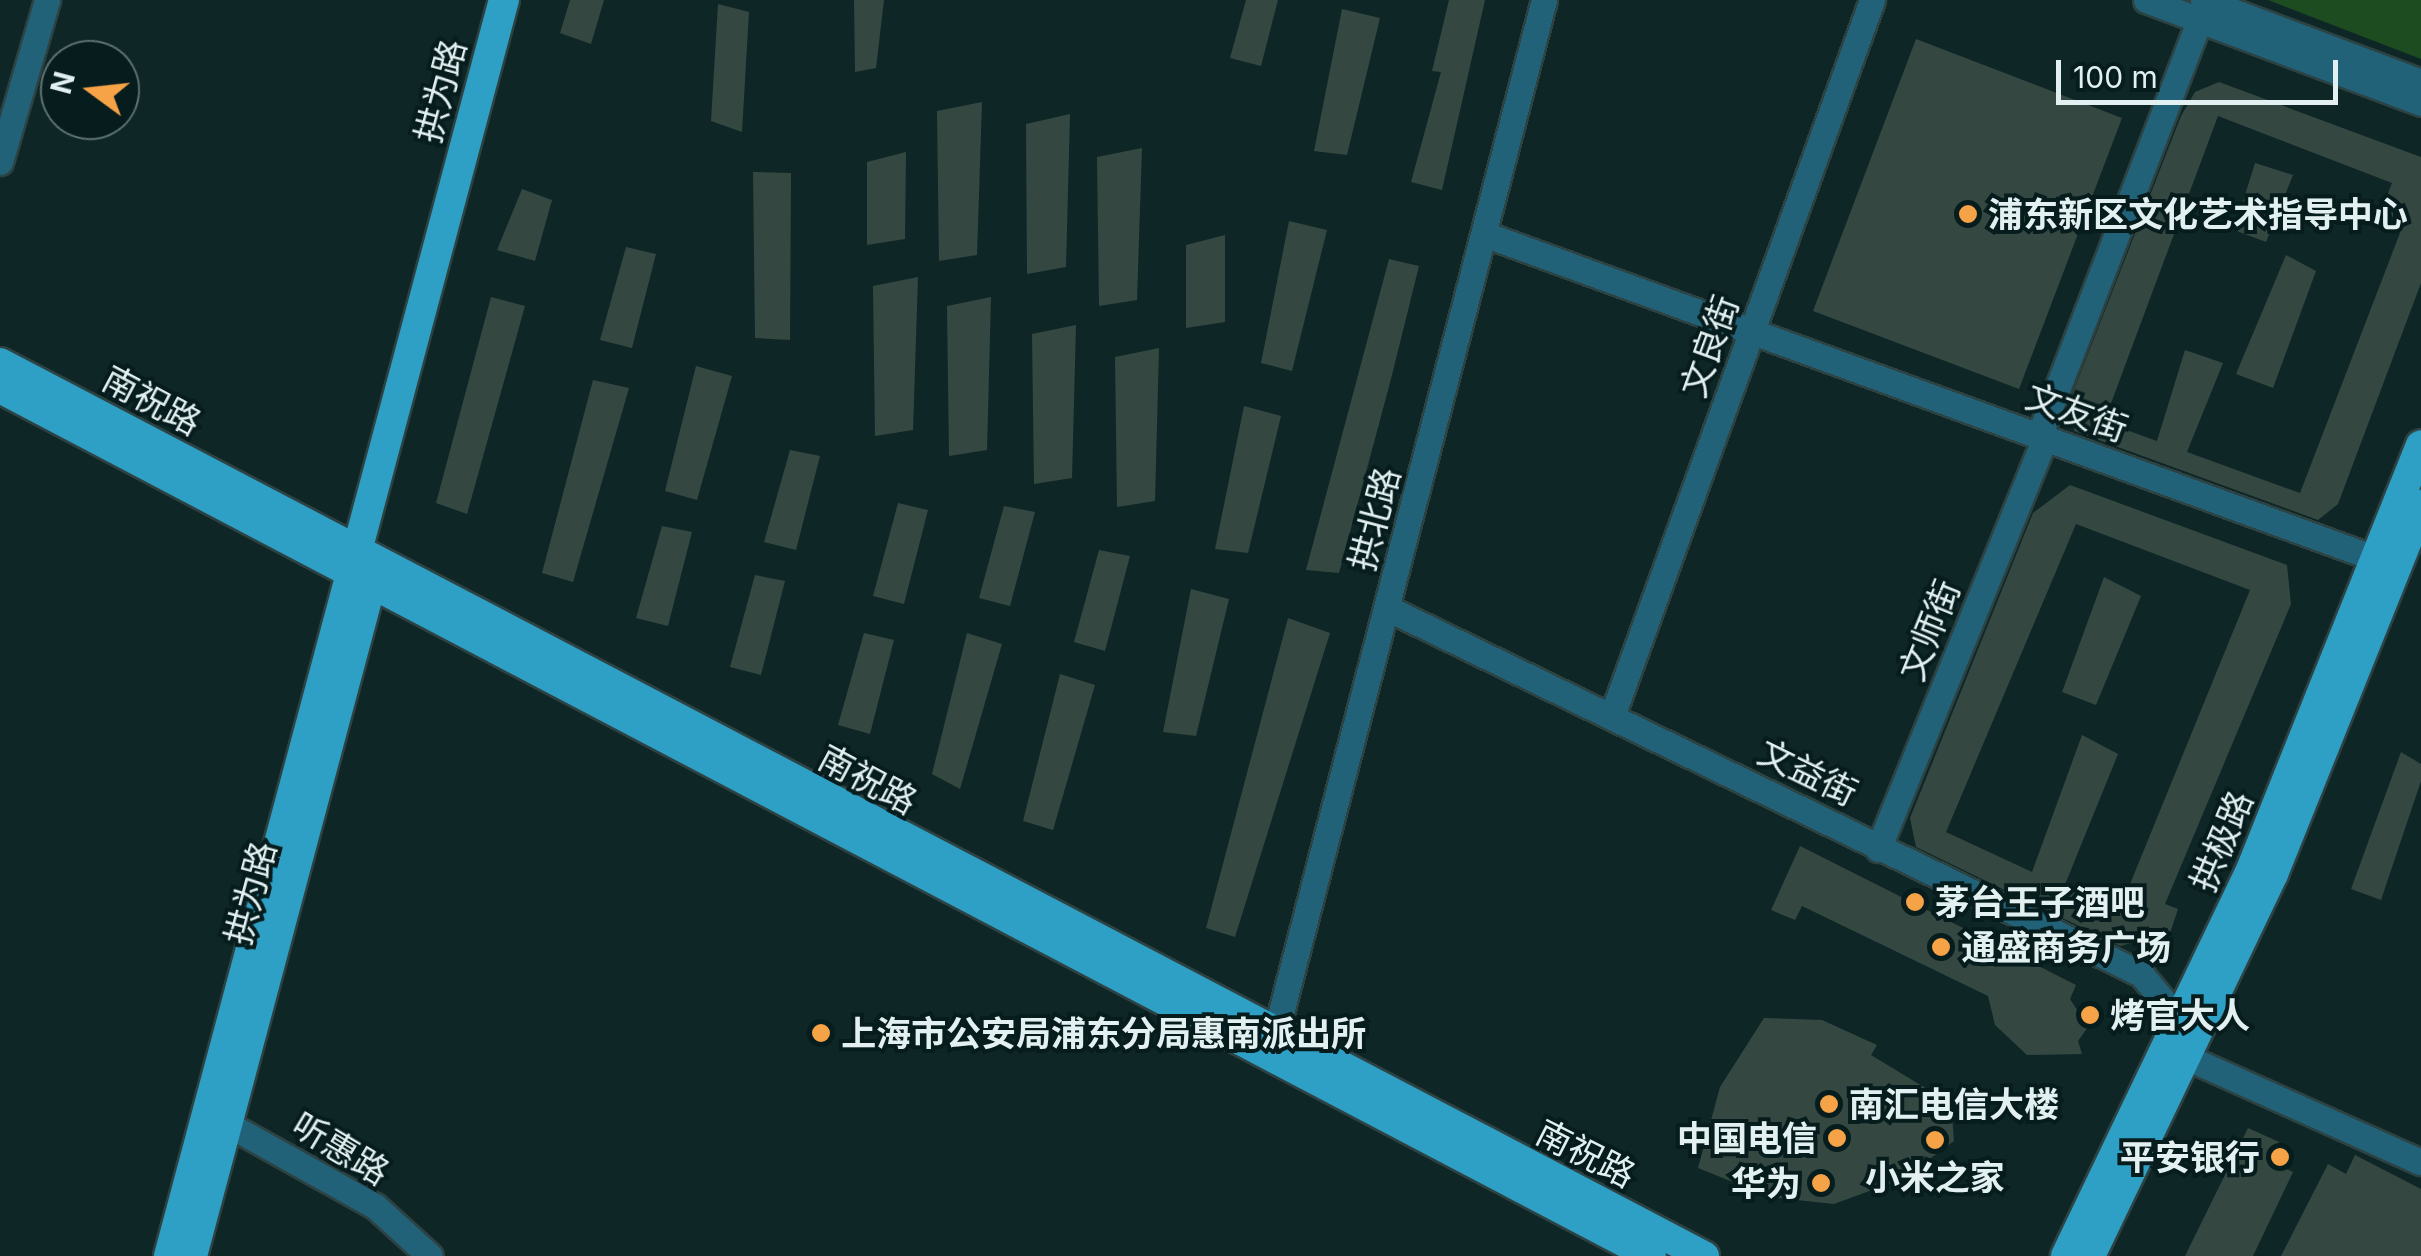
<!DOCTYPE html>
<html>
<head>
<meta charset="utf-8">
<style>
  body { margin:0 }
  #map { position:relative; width:2421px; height:1256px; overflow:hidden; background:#0f2627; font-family:Inter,"Noto Sans SC",sans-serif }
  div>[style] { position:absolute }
  .green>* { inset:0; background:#1d4c20 }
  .building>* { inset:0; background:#344841 }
  .roads { filter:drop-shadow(2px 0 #2d4243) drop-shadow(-2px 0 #2d4243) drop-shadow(0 2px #2d4243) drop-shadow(0 -2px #2d4243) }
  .minor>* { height:25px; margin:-12.5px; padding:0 12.5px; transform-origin:12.5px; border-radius:12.5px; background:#216279 }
  .major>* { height:30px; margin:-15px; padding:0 15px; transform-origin:15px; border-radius:15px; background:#2fa0c5 }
  .dots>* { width:28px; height:28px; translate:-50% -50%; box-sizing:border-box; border:5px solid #061c1d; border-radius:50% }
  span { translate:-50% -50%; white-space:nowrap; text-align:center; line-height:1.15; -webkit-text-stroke:8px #061c1d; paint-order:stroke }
  .street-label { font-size:35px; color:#e3f0f1 }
  .poi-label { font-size:35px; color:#e3f0f1; font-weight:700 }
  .left { translate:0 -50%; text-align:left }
  .right { translate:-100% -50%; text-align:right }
  .north { position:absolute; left:40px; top:40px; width:100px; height:100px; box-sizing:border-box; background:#061c1d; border:2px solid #5e7172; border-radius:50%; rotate:285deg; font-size:28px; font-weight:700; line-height:40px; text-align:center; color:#e3f0f1 }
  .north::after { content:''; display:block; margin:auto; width:35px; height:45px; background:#f6a247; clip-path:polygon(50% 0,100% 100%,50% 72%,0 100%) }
  .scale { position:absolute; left:2056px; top:60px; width:282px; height:45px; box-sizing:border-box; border:5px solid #e3f0f1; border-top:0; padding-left:12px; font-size:30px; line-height:35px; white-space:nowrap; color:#e3f0f1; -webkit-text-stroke:8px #061c1d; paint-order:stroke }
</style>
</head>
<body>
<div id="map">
  <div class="green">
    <i style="clip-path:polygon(2268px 0,2421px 0,2421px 59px)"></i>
  </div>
  <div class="building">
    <i style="clip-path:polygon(570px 0,604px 0,591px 44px,560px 33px)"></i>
    <i style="clip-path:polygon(854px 0,884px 0,876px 68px,855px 72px)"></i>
    <i style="clip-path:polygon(1246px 0,1278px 0,1261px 66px,1230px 58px)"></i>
    <i style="clip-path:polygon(1449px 0,1485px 0,1442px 190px,1411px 182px,1441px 72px,1432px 71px)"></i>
    <i style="clip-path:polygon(718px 4px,749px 12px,742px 132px,711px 121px)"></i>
    <i style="clip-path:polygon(1342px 9px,1380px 18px,1347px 155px,1314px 151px)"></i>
    <i style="clip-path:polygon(1916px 39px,2122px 118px,2019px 389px,1813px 311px)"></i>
    <i style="clip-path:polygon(evenodd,2219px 82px,2421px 157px,2421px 283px,2338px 504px,2318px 520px,2074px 431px,2078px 409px,2068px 405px,2181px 116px,2195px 92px,2219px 82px,2218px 116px,2392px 183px,2385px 201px,2400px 233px,2300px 493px,2187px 452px,2223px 363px,2185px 350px,2157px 441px,2104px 422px,2218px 116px)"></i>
    <i style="clip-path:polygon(982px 102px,977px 255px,939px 261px,937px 111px)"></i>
    <i style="clip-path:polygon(1070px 114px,1066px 267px,1027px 274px,1026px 124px)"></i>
    <i style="clip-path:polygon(1142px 148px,1137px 300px,1099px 306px,1097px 157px)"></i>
    <i style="clip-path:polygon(906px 152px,905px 239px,867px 245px,867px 162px)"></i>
    <i style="clip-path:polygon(2255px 163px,2293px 175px,2266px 242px,2234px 230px)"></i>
    <i style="clip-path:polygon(753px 172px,791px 173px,790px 340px,755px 338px)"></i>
    <i style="clip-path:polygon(522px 189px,552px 200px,535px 261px,497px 250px)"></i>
    <i style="clip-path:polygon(1289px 221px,1327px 230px,1292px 371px,1261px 363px)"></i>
    <i style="clip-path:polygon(1225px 235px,1225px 322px,1186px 328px,1186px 245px)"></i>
    <i style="clip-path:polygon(626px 247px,656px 254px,632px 348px,600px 340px)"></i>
    <i style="clip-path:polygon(2286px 255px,2316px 271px,2273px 388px,2236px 374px)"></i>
    <i style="clip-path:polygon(1389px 259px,1419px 266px,1391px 379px,1339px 573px,1306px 570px)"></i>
    <i style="clip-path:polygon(918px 277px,913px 430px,875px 436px,873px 286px)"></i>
    <i style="clip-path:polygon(491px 297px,525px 306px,467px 514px,436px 503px)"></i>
    <i style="clip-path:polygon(991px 297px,987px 450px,949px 456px,947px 306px)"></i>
    <i style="clip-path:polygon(1076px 325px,1072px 478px,1034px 484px,1032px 334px)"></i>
    <i style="clip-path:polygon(1159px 348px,1155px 501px,1117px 507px,1115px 357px)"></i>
    <i style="clip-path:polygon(696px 366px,732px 376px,697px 500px,665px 491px)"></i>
    <i style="clip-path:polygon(593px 380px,629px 388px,573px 582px,542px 573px)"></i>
    <i style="clip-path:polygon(1244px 406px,1281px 416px,1248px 553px,1215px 549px)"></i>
    <i style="clip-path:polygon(790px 450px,820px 456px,796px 550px,764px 542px)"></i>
    <i style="clip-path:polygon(evenodd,2070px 485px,2287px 565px,2291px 604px,2165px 904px,2178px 909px,2170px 933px,2120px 946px,1916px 847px,1910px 818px,2033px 513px,2070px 485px,2076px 524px,2250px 590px,2128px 889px,2099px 903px,2064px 887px,2118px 754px,2082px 735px,2032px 872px,1946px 832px,2076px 524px)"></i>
    <i style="clip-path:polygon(898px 503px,928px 510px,904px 604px,873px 596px)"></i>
    <i style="clip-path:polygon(1004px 506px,1035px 512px,1010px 606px,979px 598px)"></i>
    <i style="clip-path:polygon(662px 526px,692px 532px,668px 626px,636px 618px)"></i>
    <i style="clip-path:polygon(1099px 550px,1130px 556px,1105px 651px,1074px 642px)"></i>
    <i style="clip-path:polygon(755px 575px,785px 581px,761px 675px,730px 667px)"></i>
    <i style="clip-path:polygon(2104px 577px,2141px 596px,2096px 705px,2062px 692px)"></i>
    <i style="clip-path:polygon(1191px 589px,1229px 599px,1196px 736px,1163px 732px)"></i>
    <i style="clip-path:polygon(1288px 618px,1330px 633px,1235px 937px,1206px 928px)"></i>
    <i style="clip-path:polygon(864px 633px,894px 640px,870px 734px,838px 725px)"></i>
    <i style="clip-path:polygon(967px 633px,1002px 644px,960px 789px,932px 774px)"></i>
    <i style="clip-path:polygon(1060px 674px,1095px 685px,1053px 830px,1023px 821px)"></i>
    <i style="clip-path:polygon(2401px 752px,2421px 764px,2421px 781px,2381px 900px,2351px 889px)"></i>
    <i style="clip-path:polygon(1800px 846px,2076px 985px,2070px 999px,2088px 1027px,2078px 1041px,2082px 1054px,2027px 1055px,1995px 1025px,1988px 996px,1802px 906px,1795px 920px,1771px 910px)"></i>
    <i style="clip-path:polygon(1764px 1018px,1822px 1020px,1877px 1045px,1871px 1055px,1937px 1095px,1952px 1114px,1954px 1141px,1902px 1179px,1834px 1204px,1770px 1197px,1698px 1168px,1720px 1087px)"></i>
    <i style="clip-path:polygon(2248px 1128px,2279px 1142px,2270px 1161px,2293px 1172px,2253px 1256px,2185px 1256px)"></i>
    <i style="clip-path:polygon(2355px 1155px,2421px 1189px,2421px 1256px,2281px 1256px,2328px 1164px,2346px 1174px)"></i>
  </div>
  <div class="roads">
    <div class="minor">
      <i style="left:2146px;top:0;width:294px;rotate:20.5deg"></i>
      <i style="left:2203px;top:0;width:233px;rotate:20.6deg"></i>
      <i style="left:0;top:162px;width:169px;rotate:-73.8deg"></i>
      <i style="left:1484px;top:234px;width:950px;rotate:20deg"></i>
      <i style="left:2039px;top:436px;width:467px;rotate:-68.9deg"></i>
      <i style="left:1387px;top:608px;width:838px;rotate:25.89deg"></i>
      <i style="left:2141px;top:974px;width:61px;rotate:50.3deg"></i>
      <i style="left:1612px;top:716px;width:762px;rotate:-70.04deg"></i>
      <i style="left:1878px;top:849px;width:444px;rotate:-67.9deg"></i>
      <i style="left:1272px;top:1047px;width:1082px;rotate:-75.44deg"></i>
      <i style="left:2188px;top:1058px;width:255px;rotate:24.1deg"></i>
      <i style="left:213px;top:1116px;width:185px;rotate:29.1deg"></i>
      <i style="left:375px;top:1206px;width:74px;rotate:42.3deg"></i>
    </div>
    <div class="major">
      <i style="left:0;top:363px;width:1924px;rotate:27.66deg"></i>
      <i style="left:0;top:388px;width:1865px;rotate:27.73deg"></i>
      <i style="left:169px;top:1256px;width:1300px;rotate:-75.07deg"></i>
      <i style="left:192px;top:1256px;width:695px;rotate:-75.08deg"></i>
      <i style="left:371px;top:584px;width:16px;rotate:-112deg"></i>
      <i style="left:2066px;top:1256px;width:433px;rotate:-64.4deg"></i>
      <i style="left:2253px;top:865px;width:452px;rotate:-68.2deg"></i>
      <i style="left:2090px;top:1256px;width:424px;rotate:-64.4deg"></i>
      <i style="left:2273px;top:874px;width:398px;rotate:-68.1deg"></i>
    </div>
  </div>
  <div class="dots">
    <i style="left:1968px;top:214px;background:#f6a247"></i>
    <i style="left:1915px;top:902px;background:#f6a247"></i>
    <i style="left:1941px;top:947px;background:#f6a247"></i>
    <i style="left:2090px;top:1015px;background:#f6a247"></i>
    <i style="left:821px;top:1033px;background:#f6a247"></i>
    <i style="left:1829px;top:1104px;background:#f6a247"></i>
    <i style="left:1837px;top:1138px;background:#f6a247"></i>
    <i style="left:1935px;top:1140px;background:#f6a247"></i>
    <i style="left:2280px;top:1157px;background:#f6a247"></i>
    <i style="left:1821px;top:1183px;background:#f6a247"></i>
  </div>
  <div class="street-label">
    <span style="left:440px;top:91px;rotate:-75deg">拱为路</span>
    <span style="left:1709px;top:346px;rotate:-70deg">文良街</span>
    <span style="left:152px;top:400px;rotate:28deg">南祝路</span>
    <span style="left:2077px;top:412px;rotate:20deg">文友街</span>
    <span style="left:1374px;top:519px;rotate:-75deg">拱北路</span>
    <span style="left:1929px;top:630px;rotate:-68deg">文师街</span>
    <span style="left:1808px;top:772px;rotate:26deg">文益街</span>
    <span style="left:868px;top:779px;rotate:28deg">南祝路</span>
    <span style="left:2221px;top:841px;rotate:-67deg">拱极路</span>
    <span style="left:250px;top:893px;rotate:-75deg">拱为路</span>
    <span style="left:341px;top:1148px;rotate:31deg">听惠路</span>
    <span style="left:1586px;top:1153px;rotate:27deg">南祝路</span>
  </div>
  <div class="poi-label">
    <span class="left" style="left:1988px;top:214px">浦东新区文化艺术指导中心</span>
    <span class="left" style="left:1935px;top:902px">茅台王子酒吧</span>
    <span class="left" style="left:1961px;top:947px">通盛商务广场</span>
    <span class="left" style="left:2110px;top:1015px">烤官大人</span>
    <span class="left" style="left:841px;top:1033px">上海市公安局浦东分局惠南派出所</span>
    <span class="left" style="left:1849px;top:1104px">南汇电信大楼</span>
    <span class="right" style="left:1817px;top:1138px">中国电信</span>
    <span class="right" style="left:2260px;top:1157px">平安银行</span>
    <span style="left:1935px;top:1177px">小米之家</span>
    <span class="right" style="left:1801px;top:1183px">华为</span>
  </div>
  <div class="north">N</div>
  <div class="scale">100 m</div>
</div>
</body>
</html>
